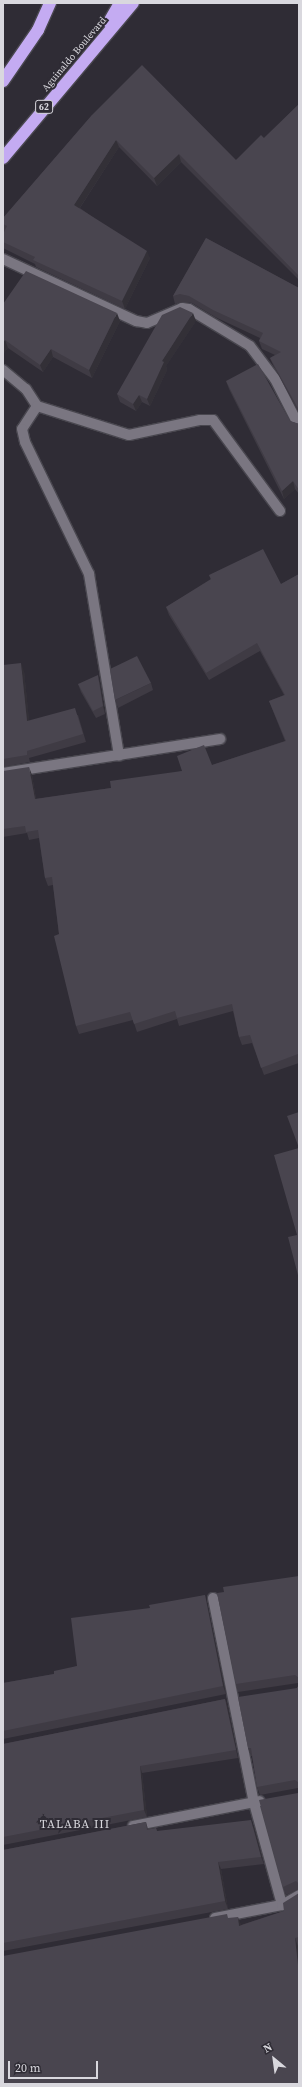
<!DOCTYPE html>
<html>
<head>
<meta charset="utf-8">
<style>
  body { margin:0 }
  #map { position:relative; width:302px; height:2087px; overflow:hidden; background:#2f2c35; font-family:"Source Serif 4",serif }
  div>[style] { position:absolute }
  .roads { filter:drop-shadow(1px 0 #49474f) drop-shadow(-1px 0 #49474f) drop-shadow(0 1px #49474f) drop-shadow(0 -1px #49474f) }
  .minor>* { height:10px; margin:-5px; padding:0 5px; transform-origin:5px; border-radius:5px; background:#7a7681 }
  .highway>* { height:12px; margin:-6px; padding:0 6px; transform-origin:6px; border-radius:6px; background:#c4abf2 }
  .wall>* { inset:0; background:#3f3b44 }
  .shaded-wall>* { inset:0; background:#333037 }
  .building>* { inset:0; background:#49454f }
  span { translate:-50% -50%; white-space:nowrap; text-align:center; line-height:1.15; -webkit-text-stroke:4px #2f2c35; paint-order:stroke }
  .shield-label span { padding:1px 3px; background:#2f2c35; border:1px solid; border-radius:3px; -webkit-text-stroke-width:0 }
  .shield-label { font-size:9px; color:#d9d8de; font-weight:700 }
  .street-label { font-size:10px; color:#d9d8de }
  .quarter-label { font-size:12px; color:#d9d8de; letter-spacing:1px }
  .frame { position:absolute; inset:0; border:4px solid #d9d8de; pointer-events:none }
  .north { position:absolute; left:254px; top:2039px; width:40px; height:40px; -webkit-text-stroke:3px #2f2c35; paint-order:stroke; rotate:331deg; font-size:11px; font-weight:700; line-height:16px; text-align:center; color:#d9d8de }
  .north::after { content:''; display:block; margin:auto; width:14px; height:18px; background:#d9d8de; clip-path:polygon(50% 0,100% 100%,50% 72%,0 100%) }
  .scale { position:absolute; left:8px; top:2061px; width:90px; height:18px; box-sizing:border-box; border:2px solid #d9d8de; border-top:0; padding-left:5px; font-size:12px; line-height:14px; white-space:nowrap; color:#d9d8de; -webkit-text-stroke:3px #2f2c35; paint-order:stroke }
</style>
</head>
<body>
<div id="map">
  <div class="roads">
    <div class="minor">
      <i style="left:3px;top:259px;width:147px;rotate:25deg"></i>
      <i style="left:136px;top:321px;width:11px;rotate:10deg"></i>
      <i style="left:147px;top:323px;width:38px;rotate:-23deg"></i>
      <i style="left:182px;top:308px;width:7px;rotate:8deg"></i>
      <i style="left:189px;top:309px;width:71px;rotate:31.2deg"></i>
      <i style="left:250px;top:346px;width:41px;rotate:52.9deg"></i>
      <i style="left:275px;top:379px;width:53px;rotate:62.9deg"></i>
      <i style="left:3px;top:370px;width:30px;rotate:40deg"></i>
      <i style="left:26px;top:389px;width:20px;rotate:57deg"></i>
      <i style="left:37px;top:406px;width:27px;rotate:123deg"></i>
      <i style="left:22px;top:429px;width:13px;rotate:77deg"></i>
      <i style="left:25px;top:442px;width:147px;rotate:64.1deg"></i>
      <i style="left:89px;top:574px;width:184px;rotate:80.6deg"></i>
      <i style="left:37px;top:406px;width:96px;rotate:17.5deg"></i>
      <i style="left:129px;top:435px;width:73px;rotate:-11.9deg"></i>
      <i style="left:200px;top:420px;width:13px"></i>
      <i style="left:213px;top:420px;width:113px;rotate:53.6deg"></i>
      <i style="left:3px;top:773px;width:220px;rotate:-8.9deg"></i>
      <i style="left:213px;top:1598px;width:209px;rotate:78.7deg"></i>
      <i style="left:254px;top:1803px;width:106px;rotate:74.6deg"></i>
      <i style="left:133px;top:1826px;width:129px;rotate:-11.1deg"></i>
      <i style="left:215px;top:1918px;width:68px;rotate:-11deg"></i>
      <i style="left:282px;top:1905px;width:20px;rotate:-30deg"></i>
    </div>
    <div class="highway">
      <i style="left:109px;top:22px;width:22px;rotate:-60deg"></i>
      <i style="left:3px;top:81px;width:62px;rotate:-55.5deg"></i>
      <i style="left:38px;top:30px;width:30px;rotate:-66deg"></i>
      <i style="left:3px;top:158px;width:202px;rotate:-50deg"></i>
    </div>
  </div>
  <div class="wall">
    <i style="clip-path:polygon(299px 104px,299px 280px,181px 162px,157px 186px,119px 147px,80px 208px,150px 258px,125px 309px,36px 267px,35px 264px,3px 248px,3px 234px,4px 231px,3px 230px,3px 218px,92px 115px,236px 160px,264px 138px)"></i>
    <i style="clip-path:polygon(206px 238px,299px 288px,299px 413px,273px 365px,270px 358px,275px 355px,262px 349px,259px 341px,260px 338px,215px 317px,192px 303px,183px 302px,175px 304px,173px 296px)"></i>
    <i style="clip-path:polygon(3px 304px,120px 321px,92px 378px,53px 357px,43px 372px,8px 348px,3px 354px)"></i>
    <i style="clip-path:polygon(196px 321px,166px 366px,167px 370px,150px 406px,142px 402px,136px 411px,120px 402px,117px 394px)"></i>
    <i style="clip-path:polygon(226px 381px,290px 421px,299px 424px,299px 494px,295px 489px,284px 499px,229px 389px)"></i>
    <i style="clip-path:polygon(299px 574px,299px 1063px,264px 1075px,252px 1043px,242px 1045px,239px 1037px,233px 1011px,179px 1026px,177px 1019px,137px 1032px,133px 1020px,79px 1034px,76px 1026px,59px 934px,53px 885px,48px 886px,45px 878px,39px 838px,29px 840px,27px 833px,3px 837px,3px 805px,4px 805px,32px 775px,36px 799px,111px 788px,182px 771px,212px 765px,285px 741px,269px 701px,284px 695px,260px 651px,209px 680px,169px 615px,166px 607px,211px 580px,209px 575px,281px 584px)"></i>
    <i style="clip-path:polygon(3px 665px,24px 671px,29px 721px,78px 715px,86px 742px,29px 758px,30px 762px,3px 767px)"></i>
    <i style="clip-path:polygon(100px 682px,105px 714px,96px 718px,81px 692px,78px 684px)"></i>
    <i style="clip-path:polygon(151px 683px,153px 690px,118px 708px,115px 700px)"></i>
    <i style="clip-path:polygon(299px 1576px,299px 1683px,298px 1683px,238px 1692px,236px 1684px)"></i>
    <i style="clip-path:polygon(205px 1595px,207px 1603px,226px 1694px,3px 1739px,3px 1683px,54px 1674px,77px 1666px,150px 1608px)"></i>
    <i style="clip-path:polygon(299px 1685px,299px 1788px,298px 1788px,260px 1795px,257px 1787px,252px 1756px,251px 1756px,248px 1748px)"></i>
    <i style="clip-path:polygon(225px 1699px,228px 1707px,238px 1758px,142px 1773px,147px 1817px,3px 1845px,3px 1744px)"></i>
    <i style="clip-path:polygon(299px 1791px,299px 1889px,286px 1895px,283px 1887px,298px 1793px)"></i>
    <i style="clip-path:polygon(146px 1822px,148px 1829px,156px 1828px,157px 1831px,254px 1827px,264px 1864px,221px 1869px,228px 1909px,3px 1951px,3px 1850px)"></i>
    <i style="clip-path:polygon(299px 1893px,299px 1946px,298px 1946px,299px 1957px,299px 2084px,229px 1918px,241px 1924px,241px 1925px,284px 1911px)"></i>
  </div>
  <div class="shaded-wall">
    <i style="clip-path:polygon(116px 140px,119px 147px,77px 212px,74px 205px)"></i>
    <i style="clip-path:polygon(179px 154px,181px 162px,157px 186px,154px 178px)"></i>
    <i style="clip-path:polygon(147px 251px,150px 258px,125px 309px,122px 301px)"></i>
    <i style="clip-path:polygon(117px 313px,120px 321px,92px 378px,89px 370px)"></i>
    <i style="clip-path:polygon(193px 313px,196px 321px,166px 366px,167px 370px,150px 406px,147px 399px,162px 361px)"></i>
    <i style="clip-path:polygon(5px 340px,8px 348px,3px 354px,3px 343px)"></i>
    <i style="clip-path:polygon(51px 349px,53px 357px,43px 372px,40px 365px)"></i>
    <i style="clip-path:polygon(139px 395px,142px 402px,136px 411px,133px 404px)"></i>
    <i style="clip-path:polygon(293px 481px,295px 489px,284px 499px,282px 491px)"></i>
    <i style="clip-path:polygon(21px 663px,24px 671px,30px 729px,27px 721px)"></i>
    <i style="clip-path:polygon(98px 675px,100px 682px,105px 714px,103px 706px)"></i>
    <i style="clip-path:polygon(29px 767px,32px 775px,37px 807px,35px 799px)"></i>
    <i style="clip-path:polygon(205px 1595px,207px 1603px,226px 1694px,223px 1686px)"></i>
    <i style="clip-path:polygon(225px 1699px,228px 1707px,238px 1758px,236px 1750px)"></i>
    <i style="clip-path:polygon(140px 1766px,142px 1773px,147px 1817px,144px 1810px)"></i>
    <i style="clip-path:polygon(251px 1820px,254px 1827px,264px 1864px,261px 1857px)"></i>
    <i style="clip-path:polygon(218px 1862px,221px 1869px,228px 1909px,225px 1901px)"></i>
    <i style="clip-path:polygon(238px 1917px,241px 1924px,242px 1934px,239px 1926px)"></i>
    <i style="clip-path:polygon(295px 1938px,298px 1946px,299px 1957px,299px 1975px)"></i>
  </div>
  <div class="building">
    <i style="clip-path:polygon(142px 65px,236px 160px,261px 135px,264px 138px,299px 104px,299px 276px,179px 154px,154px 178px,116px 140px,74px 205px,147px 251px,122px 301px,33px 260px,35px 257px,3px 242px,3px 234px,7px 226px,3px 224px,3px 218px,92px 115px)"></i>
    <i style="clip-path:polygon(206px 238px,299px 288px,299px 410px,270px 358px,281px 352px,259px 341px,263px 333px,213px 310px,189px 296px,180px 294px,173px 296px)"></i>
    <i style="clip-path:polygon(26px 271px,117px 313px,89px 370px,51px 349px,40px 365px,5px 340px,3px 343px,3px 304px)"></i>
    <i style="clip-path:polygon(180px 307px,193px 313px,162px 361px,164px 362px,147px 399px,139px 395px,133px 404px,117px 394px,162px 315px)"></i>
    <i style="clip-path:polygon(258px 364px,290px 421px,299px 424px,299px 490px,293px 481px,282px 491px,226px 381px)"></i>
    <i style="clip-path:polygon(263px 549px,281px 584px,299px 574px,299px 1057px,298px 1054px,261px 1068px,250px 1035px,239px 1037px,232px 1004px,177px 1018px,175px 1011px,134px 1024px,130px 1012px,76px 1026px,54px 936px,59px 934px,52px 877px,45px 878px,38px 830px,26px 832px,25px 826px,3px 829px,3px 805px,4px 805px,3px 799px,3px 771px,29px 767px,35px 799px,111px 788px,110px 781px,182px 771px,177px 756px,204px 745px,212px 765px,286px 741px,269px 701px,285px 695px,257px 643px,206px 673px,166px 607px,211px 579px,209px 575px)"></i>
    <i style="clip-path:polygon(137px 656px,151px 683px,115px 700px,110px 669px)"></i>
    <i style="clip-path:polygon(21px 663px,27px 721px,75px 708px,83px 734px,27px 751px,27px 755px,3px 759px,3px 665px)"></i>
    <i style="clip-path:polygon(98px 675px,103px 706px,93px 711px,78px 684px)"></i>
    <i style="clip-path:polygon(299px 1112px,299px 1148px,287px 1116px)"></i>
    <i style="clip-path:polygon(299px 1148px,299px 1279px,288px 1237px,297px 1235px,274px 1155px)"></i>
    <i style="clip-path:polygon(299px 1576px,299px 1678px,295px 1675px,236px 1684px,217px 1593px,224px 1592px,223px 1587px)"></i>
    <i style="clip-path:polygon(205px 1595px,223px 1686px,3px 1731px,3px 1683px,54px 1674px,54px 1671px,77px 1666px,71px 1618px,150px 1608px,149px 1605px)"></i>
    <i style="clip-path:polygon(299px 1685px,299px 1783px,295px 1780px,257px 1787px,251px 1748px,248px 1748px,238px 1697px,297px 1688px)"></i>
    <i style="clip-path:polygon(225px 1699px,236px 1750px,140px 1766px,144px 1810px,3px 1837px,3px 1744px)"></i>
    <i style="clip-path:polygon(299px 1791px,299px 1884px,296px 1881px,283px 1887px,259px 1800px,298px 1793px)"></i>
    <i style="clip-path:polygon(251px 1820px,261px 1857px,218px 1862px,225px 1901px,3px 1943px,3px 1850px,146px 1822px,147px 1830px,156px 1828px,157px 1831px)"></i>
    <i style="clip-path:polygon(299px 1893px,299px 1937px,295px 1938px,299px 1975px,299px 2084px,3px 2084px,3px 1956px,227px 1914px,228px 1918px,238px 1917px,239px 1926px,284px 1911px,283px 1903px)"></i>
  </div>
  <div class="shield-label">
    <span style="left:44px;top:107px">62</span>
  </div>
  <div class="street-label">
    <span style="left:74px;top:54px;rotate:-50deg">Aguinaldo Boulevard</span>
  </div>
  <div class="quarter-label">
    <span style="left:75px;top:1825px">TALABA III</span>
  </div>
  <div class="frame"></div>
  <div class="north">N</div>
  <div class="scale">20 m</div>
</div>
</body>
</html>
